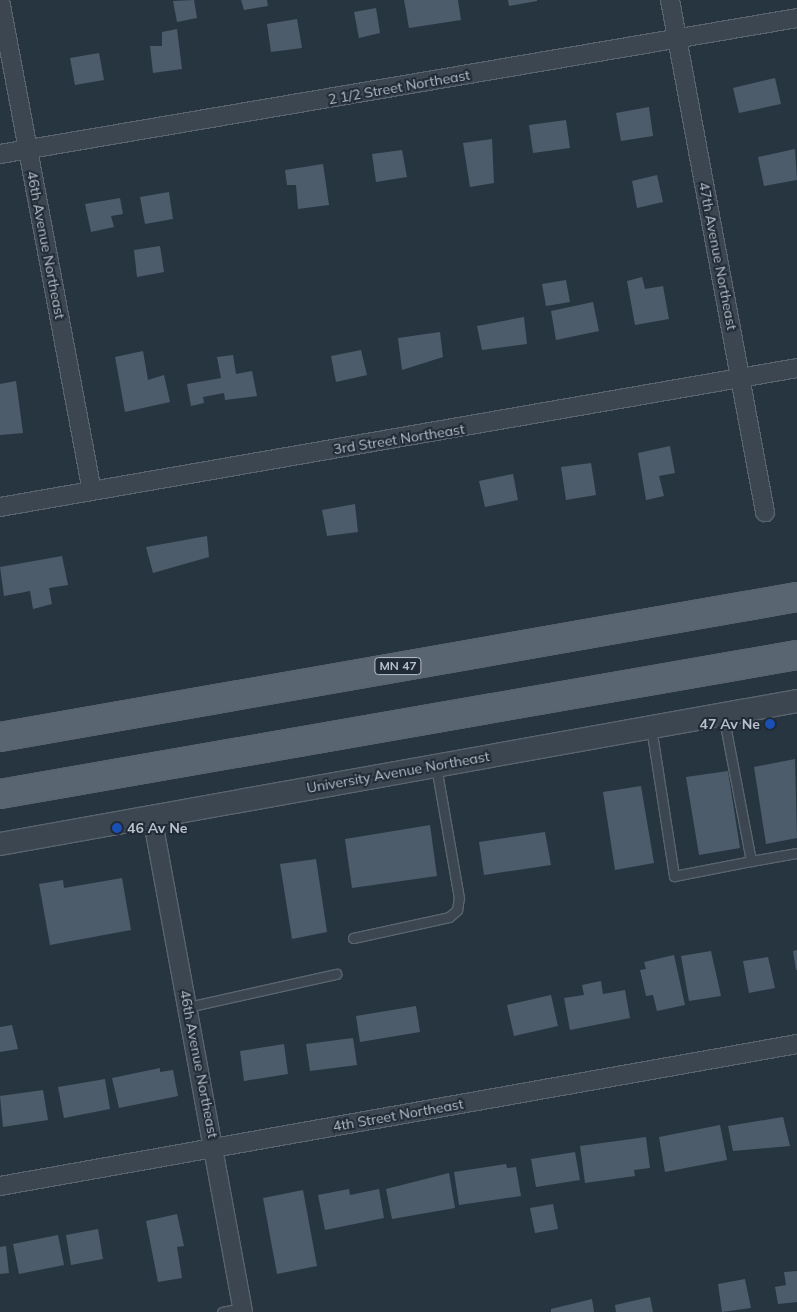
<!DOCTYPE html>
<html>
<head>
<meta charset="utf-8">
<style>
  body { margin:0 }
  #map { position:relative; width:797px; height:1312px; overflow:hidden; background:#273541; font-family:Mulish,sans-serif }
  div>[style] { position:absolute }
  .building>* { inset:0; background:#4d5c6a }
  .roads { filter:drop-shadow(1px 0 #59646f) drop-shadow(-1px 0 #59646f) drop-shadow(0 1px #59646f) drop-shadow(0 -1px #59646f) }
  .service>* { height:9px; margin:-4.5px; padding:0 4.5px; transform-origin:4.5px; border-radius:4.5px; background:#3b4651 }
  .minor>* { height:18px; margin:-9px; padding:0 9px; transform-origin:9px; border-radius:9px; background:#3b4651 }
  .tertiary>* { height:22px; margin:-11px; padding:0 11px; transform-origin:11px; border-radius:11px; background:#3b4651 }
  .primary>* { height:28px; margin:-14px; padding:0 14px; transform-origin:14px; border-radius:14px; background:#596571 }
  .dots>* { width:14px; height:14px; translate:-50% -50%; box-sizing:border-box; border:2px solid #202b37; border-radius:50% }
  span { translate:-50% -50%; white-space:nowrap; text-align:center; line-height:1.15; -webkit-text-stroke:4px #202b37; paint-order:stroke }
  .shield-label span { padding:1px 4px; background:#202b37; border:1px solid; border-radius:4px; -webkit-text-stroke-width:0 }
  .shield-label { font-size:12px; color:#b8c1cb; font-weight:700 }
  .street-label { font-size:14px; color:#b8c1cb }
  .poi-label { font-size:14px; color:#b8c1cb; font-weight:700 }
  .right { translate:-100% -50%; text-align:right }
  .left { translate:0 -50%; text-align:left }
</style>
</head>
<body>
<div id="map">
  <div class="building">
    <i style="clip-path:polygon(194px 0,197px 18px,177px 22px,173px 1px)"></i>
    <i style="clip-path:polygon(241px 0,267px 0,268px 6px,244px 10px)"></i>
    <i style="clip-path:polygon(404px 0,458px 0,461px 20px,409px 28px)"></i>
    <i style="clip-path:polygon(508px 0,537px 0,537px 1px,509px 6px)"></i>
    <i style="clip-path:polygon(376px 8px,380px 33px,359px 38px,354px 12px)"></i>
    <i style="clip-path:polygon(297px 19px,302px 48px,271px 52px,267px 24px)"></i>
    <i style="clip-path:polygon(177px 29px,182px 69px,153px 73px,150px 46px,162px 46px,162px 32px)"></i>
    <i style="clip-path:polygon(99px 53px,104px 80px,75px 85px,70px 58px)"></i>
    <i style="clip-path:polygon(775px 78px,781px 104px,739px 113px,733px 88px)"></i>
    <i style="clip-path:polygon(649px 107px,653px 136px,621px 141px,616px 113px)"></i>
    <i style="clip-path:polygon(566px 120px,570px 148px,533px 153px,529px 125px)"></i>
    <i style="clip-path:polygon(492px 139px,494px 183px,470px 187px,463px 143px)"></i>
    <i style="clip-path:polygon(795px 149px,797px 180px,764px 186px,758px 157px)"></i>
    <i style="clip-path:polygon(402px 150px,407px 177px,376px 182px,372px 154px)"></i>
    <i style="clip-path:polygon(323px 164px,329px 205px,298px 209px,296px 185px,287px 185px,285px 170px)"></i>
    <i style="clip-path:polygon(657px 175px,663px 202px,637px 208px,632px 181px)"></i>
    <i style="clip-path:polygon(169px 192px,173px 219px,145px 224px,140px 197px)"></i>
    <i style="clip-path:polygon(120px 198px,123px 214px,111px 216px,114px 227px,91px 232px,85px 204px)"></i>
    <i style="clip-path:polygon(160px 246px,164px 272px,137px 277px,134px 250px)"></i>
    <i style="clip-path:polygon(642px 277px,645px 289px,663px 286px,669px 319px,635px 325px,627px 281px)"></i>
    <i style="clip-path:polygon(566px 280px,570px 302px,546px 306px,542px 284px)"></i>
    <i style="clip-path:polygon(593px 302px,599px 331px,556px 340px,551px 311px)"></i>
    <i style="clip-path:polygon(524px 317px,527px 344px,482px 350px,477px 326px)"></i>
    <i style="clip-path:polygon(440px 332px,443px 357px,402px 370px,398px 338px)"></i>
    <i style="clip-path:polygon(361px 350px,367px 375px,336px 382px,331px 356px)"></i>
    <i style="clip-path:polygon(143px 351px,148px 380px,164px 375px,170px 402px,125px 412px,115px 357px)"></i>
    <i style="clip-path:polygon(233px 355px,236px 374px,252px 371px,257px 396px,225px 400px,224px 393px,203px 397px,204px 403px,191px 406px,187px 384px,221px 378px,217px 357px)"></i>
    <i style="clip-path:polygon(16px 381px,23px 433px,0 435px,0 384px)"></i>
    <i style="clip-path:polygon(670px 446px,675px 473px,659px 476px,664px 496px,646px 500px,638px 453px)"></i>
    <i style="clip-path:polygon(591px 463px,596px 495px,566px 500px,561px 467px)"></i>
    <i style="clip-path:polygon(513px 474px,518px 500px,485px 507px,479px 481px)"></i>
    <i style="clip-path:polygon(355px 504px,358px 532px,327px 536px,322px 510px)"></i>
    <i style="clip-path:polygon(207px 536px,209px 557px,153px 573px,146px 547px)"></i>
    <i style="clip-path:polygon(62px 556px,68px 585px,49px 588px,52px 604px,33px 609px,30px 591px,4px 596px,0 567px)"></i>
    <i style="clip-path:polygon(795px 759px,797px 838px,766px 844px,754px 767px)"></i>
    <i style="clip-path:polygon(728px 771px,740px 848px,699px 855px,686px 777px)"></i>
    <i style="clip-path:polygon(641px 786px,654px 863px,615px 870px,603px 792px)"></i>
    <i style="clip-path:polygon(430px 825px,437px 876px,352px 888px,345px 839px)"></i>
    <i style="clip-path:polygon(545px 832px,551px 865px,484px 875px,479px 842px)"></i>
    <i style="clip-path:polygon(316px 859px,327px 932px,292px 939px,280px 864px)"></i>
    <i style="clip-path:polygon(122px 878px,131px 930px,50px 945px,39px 884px,63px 880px,64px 888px)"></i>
    <i style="clip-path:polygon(797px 950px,797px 970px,796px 970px,793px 951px)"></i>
    <i style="clip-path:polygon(711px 951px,721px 996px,689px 1001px,681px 956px)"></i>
    <i style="clip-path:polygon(674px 955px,685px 1005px,657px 1011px,653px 995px,646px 996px,640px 970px,646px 969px,644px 962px)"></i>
    <i style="clip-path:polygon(768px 957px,775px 988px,749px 993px,743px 961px)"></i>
    <i style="clip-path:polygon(601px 981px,603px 994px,625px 990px,630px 1018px,570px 1030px,564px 998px,584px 995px,582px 985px)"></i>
    <i style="clip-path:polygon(551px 995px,558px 1026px,514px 1036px,507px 1005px)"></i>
    <i style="clip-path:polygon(416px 1006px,420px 1032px,360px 1042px,356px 1016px)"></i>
    <i style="clip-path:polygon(12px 1025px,18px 1049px,0 1052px,0 1027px)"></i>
    <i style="clip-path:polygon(353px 1038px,357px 1065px,310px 1071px,306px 1044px)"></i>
    <i style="clip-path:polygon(284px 1044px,288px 1074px,244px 1081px,240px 1051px)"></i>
    <i style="clip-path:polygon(160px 1068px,160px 1072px,173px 1070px,178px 1096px,119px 1108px,112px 1078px)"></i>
    <i style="clip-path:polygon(105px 1079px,110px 1109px,64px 1118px,58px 1087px)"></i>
    <i style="clip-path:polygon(43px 1090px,48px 1120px,3px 1127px,0 1096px)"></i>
    <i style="clip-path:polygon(783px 1117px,790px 1146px,733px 1151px,728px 1126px)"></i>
    <i style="clip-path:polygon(720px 1125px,727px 1160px,665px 1172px,659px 1137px)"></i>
    <i style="clip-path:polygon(646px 1137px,650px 1168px,634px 1170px,635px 1176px,585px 1183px,580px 1146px)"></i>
    <i style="clip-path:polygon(575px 1152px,580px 1180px,536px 1187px,531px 1159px)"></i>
    <i style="clip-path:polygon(506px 1164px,507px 1168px,516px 1167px,521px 1196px,459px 1205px,454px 1172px)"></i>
    <i style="clip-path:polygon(449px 1173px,455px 1208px,392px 1219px,386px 1189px)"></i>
    <i style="clip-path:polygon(349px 1189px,350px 1195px,379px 1189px,384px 1218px,325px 1230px,318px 1195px)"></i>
    <i style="clip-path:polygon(303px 1190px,317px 1266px,277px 1274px,263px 1198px)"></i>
    <i style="clip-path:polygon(553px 1204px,558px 1229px,535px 1233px,530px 1208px)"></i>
    <i style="clip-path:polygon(177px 1214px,184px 1246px,177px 1247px,182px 1278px,158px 1282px,146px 1221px)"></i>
    <i style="clip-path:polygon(98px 1229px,103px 1259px,71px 1265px,66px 1235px)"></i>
    <i style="clip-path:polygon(58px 1235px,64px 1265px,19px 1274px,13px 1244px)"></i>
    <i style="clip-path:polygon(6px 1246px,9px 1273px,0 1274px,0 1247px)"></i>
    <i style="clip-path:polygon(797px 1271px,797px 1302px,778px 1304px,775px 1287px,786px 1285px,784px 1272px)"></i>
    <i style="clip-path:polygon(745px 1279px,751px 1308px,722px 1312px,718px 1284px)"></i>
    <i style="clip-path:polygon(650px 1297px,653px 1312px,616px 1312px,615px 1305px)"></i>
    <i style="clip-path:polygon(592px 1299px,594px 1312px,551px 1312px,551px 1309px)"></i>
  </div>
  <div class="roads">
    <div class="service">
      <i style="left:723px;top:714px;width:150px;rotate:79.2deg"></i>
      <i style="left:751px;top:861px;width:47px;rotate:-9.9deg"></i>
      <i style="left:651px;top:727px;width:151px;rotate:81.2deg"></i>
      <i style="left:674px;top:876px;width:78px;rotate:-11deg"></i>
      <i style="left:353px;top:938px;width:98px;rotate:-12.3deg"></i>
      <i style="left:449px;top:917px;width:11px;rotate:-41deg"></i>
      <i style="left:457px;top:910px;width:12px;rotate:-81deg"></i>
      <i style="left:459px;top:898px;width:134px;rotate:-99.9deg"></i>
      <i style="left:188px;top:1007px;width:152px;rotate:-12.6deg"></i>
      <i style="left:222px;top:1312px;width:20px;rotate:-11deg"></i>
    </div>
    <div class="minor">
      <i style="left:0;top:0;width:499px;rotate:79.4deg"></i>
      <i style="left:670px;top:0;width:521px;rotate:79.49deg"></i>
      <i style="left:0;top:154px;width:809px;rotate:-9.68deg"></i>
      <i style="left:0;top:507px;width:809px;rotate:-9.89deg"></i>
      <i style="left:152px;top:816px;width:504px;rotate:79.6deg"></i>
      <i style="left:0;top:1186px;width:810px;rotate:-10.1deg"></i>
    </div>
    <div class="tertiary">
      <i style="left:0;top:844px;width:810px;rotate:-10.17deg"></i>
    </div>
    <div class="primary">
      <i style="left:0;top:737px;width:809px;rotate:-9.96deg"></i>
      <i style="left:0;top:794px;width:809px;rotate:-9.89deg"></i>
    </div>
  </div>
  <div class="dots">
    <i style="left:770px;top:724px;background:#1a4fb4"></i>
    <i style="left:117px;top:828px;background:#1a4fb4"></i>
  </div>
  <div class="shield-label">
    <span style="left:398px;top:666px">MN 47</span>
  </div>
  <div class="street-label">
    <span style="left:399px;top:87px;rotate:-10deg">2 1/2 Street Northeast</span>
    <span style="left:46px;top:245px;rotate:79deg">46th Avenue Northeast</span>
    <span style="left:718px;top:256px;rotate:79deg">47th Avenue Northeast</span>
    <span style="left:399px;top:439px;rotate:-9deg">3rd Street Northeast</span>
    <span style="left:398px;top:772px;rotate:-10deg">University Avenue Northeast</span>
    <span style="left:199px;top:1064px;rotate:79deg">46th Avenue Northeast</span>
    <span style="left:398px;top:1115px;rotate:-10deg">4th Street Northeast</span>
  </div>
  <div class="poi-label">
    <span class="right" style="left:760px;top:724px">47 Av Ne</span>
    <span class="left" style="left:127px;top:828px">46 Av Ne</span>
  </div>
</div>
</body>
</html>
